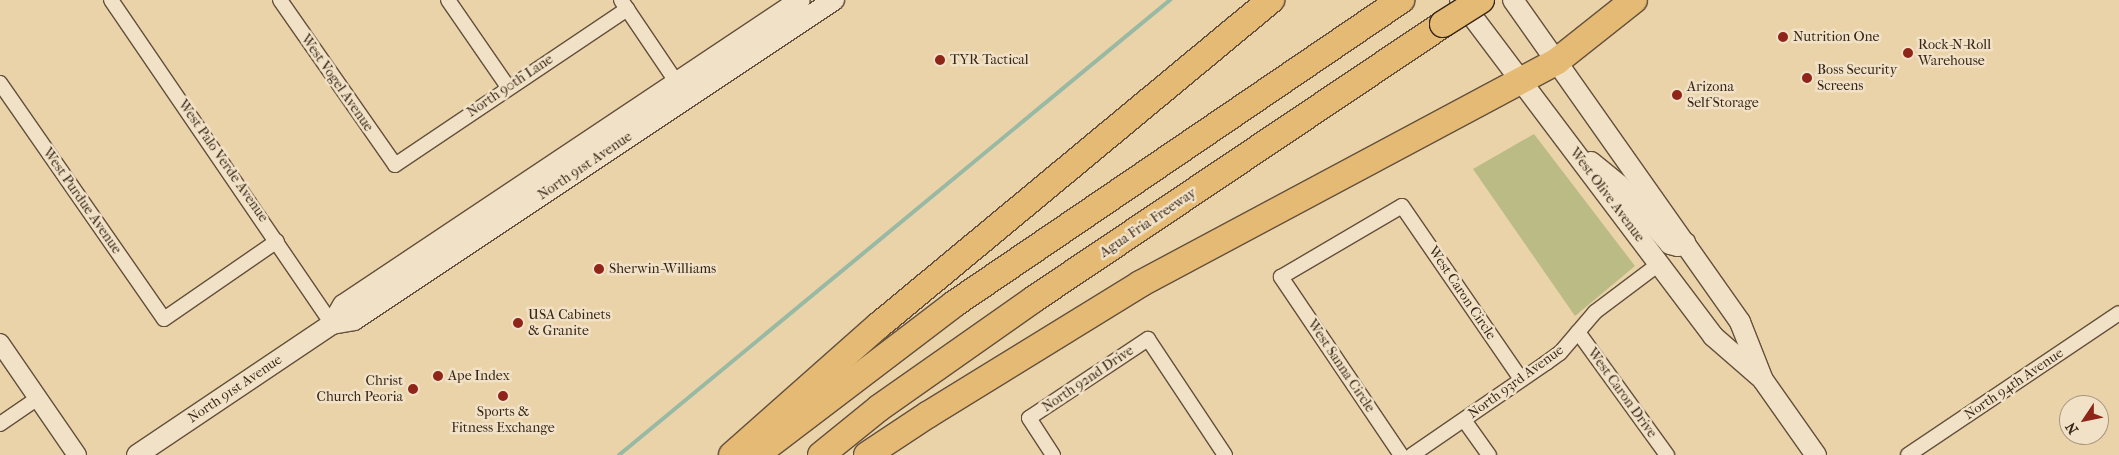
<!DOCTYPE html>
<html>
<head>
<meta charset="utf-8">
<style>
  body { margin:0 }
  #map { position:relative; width:2119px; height:455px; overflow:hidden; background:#ead3a9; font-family:"IM FELL French Canon",serif }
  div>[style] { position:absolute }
  .green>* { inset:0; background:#bbbb85 }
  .stream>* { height:4px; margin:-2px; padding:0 2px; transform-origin:2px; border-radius:2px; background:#98b9a4 }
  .roads { filter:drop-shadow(1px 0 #64503c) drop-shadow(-1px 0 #64503c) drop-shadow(0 1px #64503c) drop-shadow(0 -1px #64503c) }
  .minor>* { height:14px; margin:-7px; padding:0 7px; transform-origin:7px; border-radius:7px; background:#f1e2c7 }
  .tertiary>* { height:18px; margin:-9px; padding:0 9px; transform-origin:9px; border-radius:9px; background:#f1e2c7 }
  .secondary>* { height:20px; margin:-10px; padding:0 10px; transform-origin:10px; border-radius:10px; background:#f1e2c7 }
  .motorway>* { height:26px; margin:-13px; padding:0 13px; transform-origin:13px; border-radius:13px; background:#e5ba74 }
  .bridges { filter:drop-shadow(1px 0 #372517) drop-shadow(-1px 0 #372517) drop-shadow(0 1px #372517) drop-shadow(0 -1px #372517) }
  .motorway-bridge>* { height:26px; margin:-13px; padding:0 13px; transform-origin:13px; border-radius:13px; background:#e5ba74 }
  .dots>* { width:14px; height:14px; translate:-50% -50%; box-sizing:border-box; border:2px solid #f1e2c7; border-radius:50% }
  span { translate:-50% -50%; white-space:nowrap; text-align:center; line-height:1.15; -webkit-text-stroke:5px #f1e2c7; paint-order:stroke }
  .poi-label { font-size:14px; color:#372517 }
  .left { translate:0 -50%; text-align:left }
  .right { translate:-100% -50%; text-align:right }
  .street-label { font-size:14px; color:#372517 }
  .north { position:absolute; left:2059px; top:395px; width:50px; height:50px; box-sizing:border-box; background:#f1e2c7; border:1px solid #a79681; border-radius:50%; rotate:236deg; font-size:14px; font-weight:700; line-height:20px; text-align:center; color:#372517 }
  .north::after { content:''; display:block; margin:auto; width:18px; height:22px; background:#8f2418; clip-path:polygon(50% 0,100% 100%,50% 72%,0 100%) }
</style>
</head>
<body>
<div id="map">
  <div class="green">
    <i style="clip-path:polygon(1534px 134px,1635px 266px,1575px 316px,1473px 169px)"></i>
  </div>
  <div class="stream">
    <i style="left:619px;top:455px;width:715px;rotate:-39.55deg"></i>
  </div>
  <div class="roads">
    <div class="minor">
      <i style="left:111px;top:0;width:392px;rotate:55.7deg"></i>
      <i style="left:280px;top:0;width:201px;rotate:55.1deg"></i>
      <i style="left:395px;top:165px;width:280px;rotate:-33.9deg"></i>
      <i style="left:448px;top:0;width:106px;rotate:55.4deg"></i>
      <i style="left:621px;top:0;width:107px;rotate:56deg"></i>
      <i style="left:0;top:83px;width:287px;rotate:55.2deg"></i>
      <i style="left:164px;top:319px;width:137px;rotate:-34.6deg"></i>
      <i style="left:1578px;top:332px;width:152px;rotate:54.1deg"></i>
      <i style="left:1464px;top:420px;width:43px;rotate:54.5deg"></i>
      <i style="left:0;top:424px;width:46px;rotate:-34.4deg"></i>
      <i style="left:1053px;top:455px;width:44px;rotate:-123deg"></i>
      <i style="left:1029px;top:418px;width:143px;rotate:-33.6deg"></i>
      <i style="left:1148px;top:339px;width:139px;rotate:56.4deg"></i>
      <i style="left:1401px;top:455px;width:215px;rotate:-124deg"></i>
      <i style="left:1281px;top:277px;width:140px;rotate:-30.4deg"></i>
      <i style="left:1402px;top:206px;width:210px;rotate:55.5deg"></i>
      <i style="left:1412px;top:455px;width:163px;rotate:-34.5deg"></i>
      <i style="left:1546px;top:363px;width:17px;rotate:-36deg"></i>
      <i style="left:1560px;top:353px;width:54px;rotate:-49.5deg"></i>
      <i style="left:1595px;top:312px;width:80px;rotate:-36.9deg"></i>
      <i style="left:1908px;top:455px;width:254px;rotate:-33.9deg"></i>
    </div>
    <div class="tertiary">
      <i style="left:0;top:343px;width:136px;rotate:55.5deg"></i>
    </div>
    <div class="secondary">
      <i style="left:1460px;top:0;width:421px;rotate:53deg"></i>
      <i style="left:1713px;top:336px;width:62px;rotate:41.1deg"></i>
      <i style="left:1513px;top:0;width:394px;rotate:54.8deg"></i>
      <i style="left:1740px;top:322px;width:62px;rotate:68.4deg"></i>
      <i style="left:1763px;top:380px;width:92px;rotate:54.8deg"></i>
      <i style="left:1591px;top:162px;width:36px;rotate:39deg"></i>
      <i style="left:1619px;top:185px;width:78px;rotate:49.2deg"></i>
      <i style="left:1670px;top:244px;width:8px;rotate:14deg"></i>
      <i style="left:1678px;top:246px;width:8px;rotate:-23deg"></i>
      <i style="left:332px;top:324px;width:22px;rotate:-60deg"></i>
      <i style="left:343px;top:305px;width:549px;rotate:-33.72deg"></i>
      <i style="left:137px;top:455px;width:235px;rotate:-33.9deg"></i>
      <i style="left:332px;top:324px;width:22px;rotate:-10deg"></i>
      <i style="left:354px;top:320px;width:577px;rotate:-33.69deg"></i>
    </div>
    <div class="motorway">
      <i style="left:732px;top:455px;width:195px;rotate:-41.5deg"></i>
      <i style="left:878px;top:326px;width:511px;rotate:-39.68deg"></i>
      <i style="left:756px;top:455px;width:249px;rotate:-37.3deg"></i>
      <i style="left:954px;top:304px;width:541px;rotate:-34.22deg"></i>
      <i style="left:821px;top:455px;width:75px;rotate:-39deg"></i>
      <i style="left:879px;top:408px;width:189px;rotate:-35.1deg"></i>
      <i style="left:1034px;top:299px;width:493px;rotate:-33.9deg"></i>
      <i style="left:867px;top:455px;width:74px;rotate:-33.5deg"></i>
      <i style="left:929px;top:414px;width:248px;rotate:-31.6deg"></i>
      <i style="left:1140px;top:284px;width:473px;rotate:-28.1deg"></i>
      <i style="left:1557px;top:61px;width:98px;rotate:-38.4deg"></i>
    </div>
  </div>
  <div class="bridges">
    <div class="motorway-bridge">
      <i style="left:1443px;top:24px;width:45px;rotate:-32.3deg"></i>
    </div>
  </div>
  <div class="dots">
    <i style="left:1783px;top:37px;background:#8f2418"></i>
    <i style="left:1908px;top:53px;background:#8f2418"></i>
    <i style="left:940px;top:60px;background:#8f2418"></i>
    <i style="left:1807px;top:78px;background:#8f2418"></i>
    <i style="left:1677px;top:95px;background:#8f2418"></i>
    <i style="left:599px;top:269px;background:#8f2418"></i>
    <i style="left:518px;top:323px;background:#8f2418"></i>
    <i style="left:438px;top:376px;background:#8f2418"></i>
    <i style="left:413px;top:389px;background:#8f2418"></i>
    <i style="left:503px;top:396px;background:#8f2418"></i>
  </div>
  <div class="poi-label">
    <span class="left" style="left:1793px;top:37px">Nutrition One</span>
    <span class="left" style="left:1918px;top:53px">Rock-N-Roll<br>Warehouse</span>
    <span class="left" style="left:950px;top:60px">TYR Tactical</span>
    <span class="left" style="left:1817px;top:78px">Boss Security<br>Screens</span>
    <span class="left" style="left:1687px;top:95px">Arizona<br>Self Storage</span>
    <span class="left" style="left:609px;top:269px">Sherwin-Williams</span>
    <span class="left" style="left:528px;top:323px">USA Cabinets<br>&amp; Granite</span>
    <span class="left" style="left:448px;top:376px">Ape Index</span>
    <span class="right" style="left:403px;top:389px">Christ<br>Church Peoria</span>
    <span style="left:503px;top:420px">Sports &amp;<br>Fitness Exchange</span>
  </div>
  <div class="street-label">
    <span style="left:337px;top:83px;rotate:55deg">West Vogel Avenue</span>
    <span style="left:510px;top:86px;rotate:-34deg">North 90th Lane</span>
    <span style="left:223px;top:161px;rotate:55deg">West Palo Verde Avenue</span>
    <span style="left:585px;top:166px;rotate:-34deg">North 91st Avenue</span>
    <span style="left:1607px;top:195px;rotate:53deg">West Olive Avenue</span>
    <span style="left:82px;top:201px;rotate:55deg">West Purdue Avenue</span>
    <span style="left:1148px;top:223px;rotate:-34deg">Agua Fria Freeway</span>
    <span style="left:1462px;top:293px;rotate:56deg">West Caron Circle</span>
    <span style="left:1341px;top:366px;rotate:56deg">West Sanna Circle</span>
    <span style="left:1088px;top:379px;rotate:-34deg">North 92nd Drive</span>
    <span style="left:1516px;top:382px;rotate:-36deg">North 93rd Avenue</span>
    <span style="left:2014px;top:384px;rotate:-34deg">North 94th Avenue</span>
    <span style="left:235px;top:389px;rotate:-34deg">North 91st Avenue</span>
    <span style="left:1622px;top:393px;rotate:54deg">West Caron Drive</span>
  </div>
  <div class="north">N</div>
</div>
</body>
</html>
